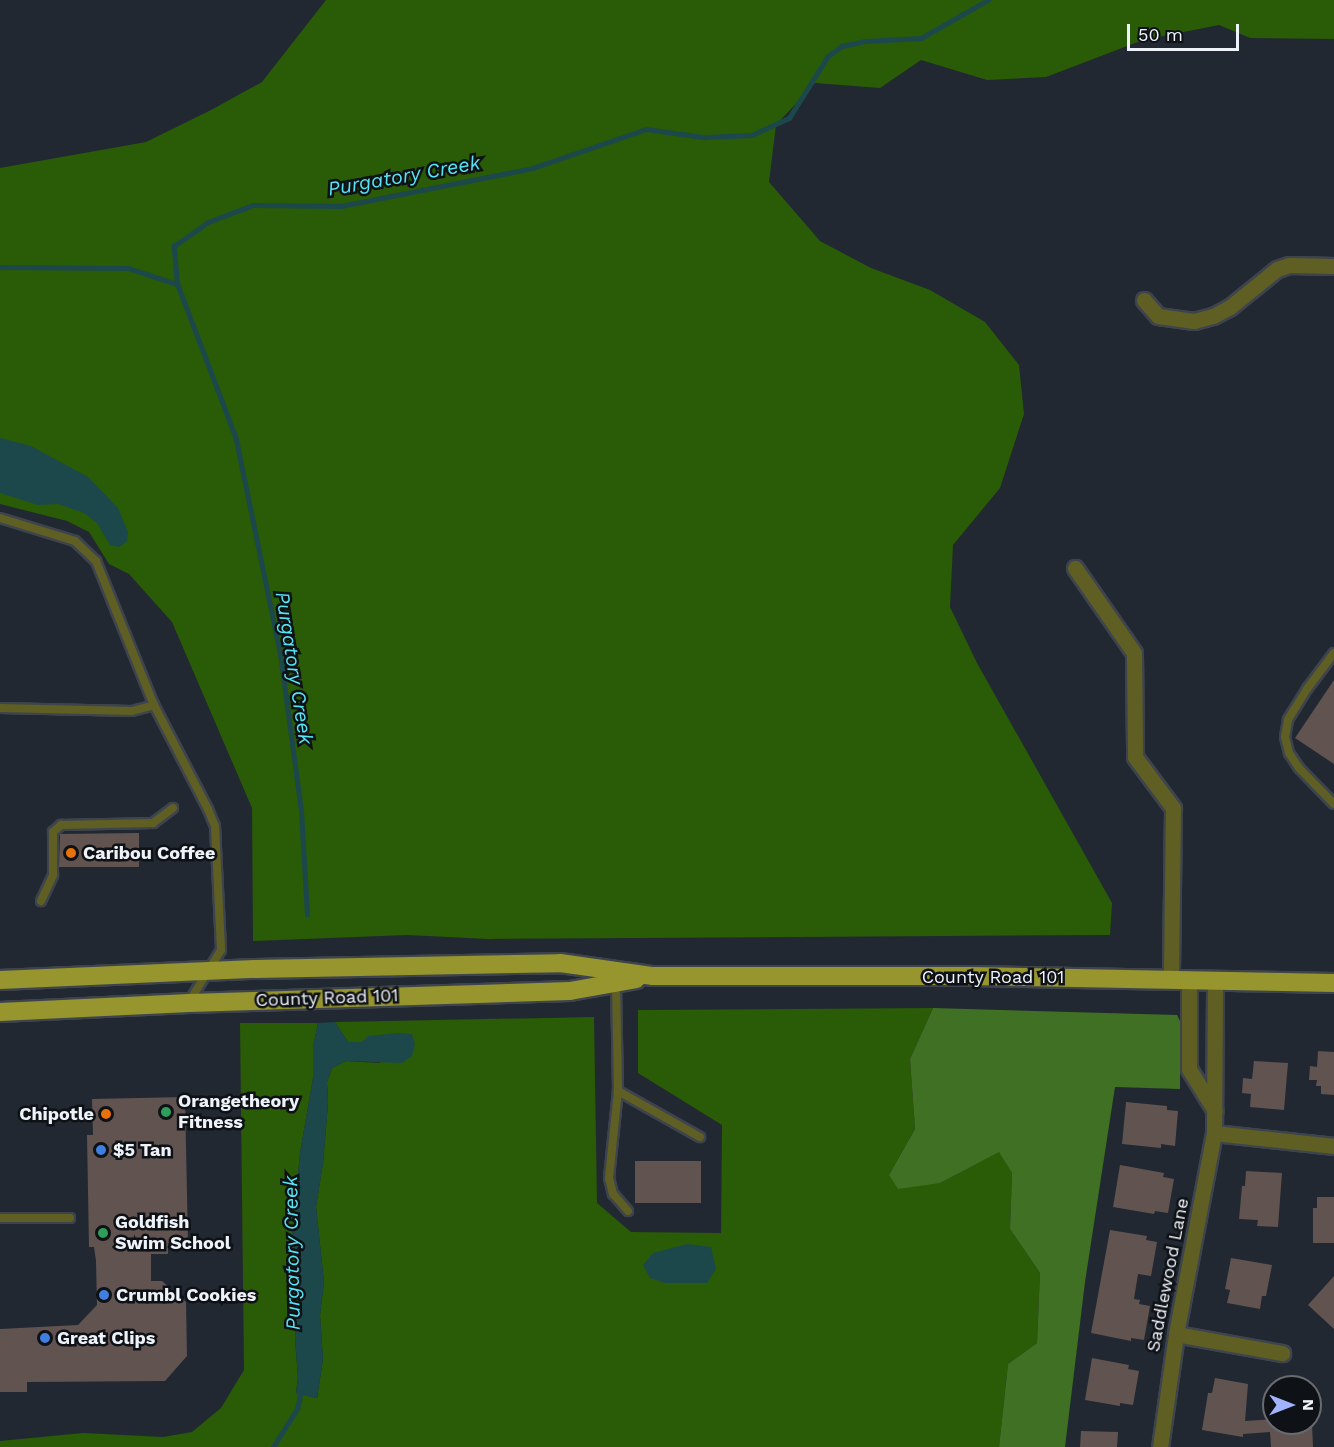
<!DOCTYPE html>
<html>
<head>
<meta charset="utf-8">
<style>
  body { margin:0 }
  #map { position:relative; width:1334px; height:1447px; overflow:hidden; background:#212831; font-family:"Work Sans",sans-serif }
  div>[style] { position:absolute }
  .green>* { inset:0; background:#2a5b06 }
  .forest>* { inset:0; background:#3f7023 }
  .water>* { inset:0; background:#1c484c }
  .stream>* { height:4.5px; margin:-2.25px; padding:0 2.25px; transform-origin:2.25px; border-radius:2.25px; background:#1c484c }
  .building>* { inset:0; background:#615350 }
  .roads { filter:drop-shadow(2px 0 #3e444d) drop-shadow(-2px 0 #3e444d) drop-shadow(0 2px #3e444d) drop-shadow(0 -2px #3e444d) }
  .lane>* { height:8px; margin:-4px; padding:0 4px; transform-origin:4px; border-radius:4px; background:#605f23 }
  .street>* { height:15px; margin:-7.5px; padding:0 7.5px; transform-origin:7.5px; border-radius:7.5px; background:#605f23 }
  .primary>* { height:18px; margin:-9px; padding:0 9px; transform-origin:9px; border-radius:9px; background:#97952d }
  .dots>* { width:16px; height:16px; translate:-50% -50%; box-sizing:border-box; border:3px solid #0e1115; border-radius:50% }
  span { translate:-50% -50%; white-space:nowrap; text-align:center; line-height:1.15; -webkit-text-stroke:5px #0e1115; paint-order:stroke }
  .poi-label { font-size:18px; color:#eef3f9; font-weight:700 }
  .left { translate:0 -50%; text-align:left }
  .right { translate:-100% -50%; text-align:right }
  .street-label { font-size:18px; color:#eef3f9 }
  .water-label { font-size:20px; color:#57e4f2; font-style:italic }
  .north { position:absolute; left:1262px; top:1375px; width:60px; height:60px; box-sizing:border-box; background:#0e1115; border:2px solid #686b70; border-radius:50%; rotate:90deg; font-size:16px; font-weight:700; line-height:24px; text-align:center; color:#eef3f9 }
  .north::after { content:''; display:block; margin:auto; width:21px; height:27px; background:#a1b3fd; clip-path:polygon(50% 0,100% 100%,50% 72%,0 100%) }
  .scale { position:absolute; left:1127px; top:24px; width:112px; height:27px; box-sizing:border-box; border:3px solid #eef3f9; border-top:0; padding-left:8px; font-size:18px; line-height:21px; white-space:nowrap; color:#eef3f9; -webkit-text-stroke:4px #0e1115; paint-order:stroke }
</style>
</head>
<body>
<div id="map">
  <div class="green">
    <i style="clip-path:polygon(326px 0,1334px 0,1334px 39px,1250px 38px,1219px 25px,1143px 40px,1046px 77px,987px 80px,921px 60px,880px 88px,815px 83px,776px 125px,769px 182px,820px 241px,871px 268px,930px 290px,985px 322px,1019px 365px,1024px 414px,1000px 488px,953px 545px,950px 607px,977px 663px,1112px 903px,1110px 935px,488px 939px,407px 935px,253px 941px,252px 808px,172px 622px,129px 574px,109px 564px,89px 532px,67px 521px,0 504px,0 168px,146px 142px,211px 110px,262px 82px)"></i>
    <i style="clip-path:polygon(933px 1008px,910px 1059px,915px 1129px,889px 1175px,940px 1183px,999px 1151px,1012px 1173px,1010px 1229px,1040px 1273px,1037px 1343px,1008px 1364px,999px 1447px,0 1447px,0 1441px,83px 1433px,163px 1437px,192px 1432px,221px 1408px,244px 1370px,240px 1023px,318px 1023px,313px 1047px,313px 1078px,300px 1153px,292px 1235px,298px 1275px,295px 1339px,298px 1377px,296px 1393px,317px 1398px,323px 1359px,320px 1315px,324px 1282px,316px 1207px,323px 1163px,328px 1103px,327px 1082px,332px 1068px,346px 1061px,380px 1063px,362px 1042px,348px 1042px,335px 1022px,594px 1017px,597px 1203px,631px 1232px,721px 1233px,722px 1125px,638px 1073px,638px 1010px)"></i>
  </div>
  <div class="forest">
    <i style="clip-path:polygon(933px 1008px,1177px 1015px,1180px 1021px,1180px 1089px,1115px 1087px,1085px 1282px,1065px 1447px,999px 1447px,1008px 1364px,1037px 1343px,1040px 1273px,1010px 1229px,1012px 1173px,999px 1152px,940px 1183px,898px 1189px,889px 1175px,915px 1129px,910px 1059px)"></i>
  </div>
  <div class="water">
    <i style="clip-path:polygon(0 438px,31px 446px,88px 477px,118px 508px,128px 532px,127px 541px,119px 547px,110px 545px,97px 523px,84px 513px,58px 504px,38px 505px,0 493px)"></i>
    <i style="clip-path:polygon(335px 1022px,348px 1042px,362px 1042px,368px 1036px,399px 1033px,412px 1034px,415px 1044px,412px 1056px,402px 1063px,346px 1061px,332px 1068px,327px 1082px,328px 1103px,323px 1163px,316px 1207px,324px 1282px,320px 1315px,323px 1359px,317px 1398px,296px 1394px,298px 1377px,295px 1339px,298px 1275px,292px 1235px,300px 1153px,313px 1078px,313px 1047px,318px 1023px)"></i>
    <i style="clip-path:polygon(687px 1244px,711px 1247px,716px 1269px,707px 1283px,665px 1283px,650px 1278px,643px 1265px,653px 1253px)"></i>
  </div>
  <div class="stream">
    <i style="left:0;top:267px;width:128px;rotate:0.4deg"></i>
    <i style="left:128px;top:268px;width:52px;rotate:18.1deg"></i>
    <i style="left:307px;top:915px;width:104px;rotate:-93.3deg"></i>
    <i style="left:301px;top:811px;width:158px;rotate:-97.6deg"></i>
    <i style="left:280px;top:654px;width:219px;rotate:-101.6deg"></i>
    <i style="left:236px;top:439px;width:166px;rotate:-110.8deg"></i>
    <i style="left:177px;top:284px;width:38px;rotate:-95deg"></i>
    <i style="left:174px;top:246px;width:42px;rotate:-35.2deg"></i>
    <i style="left:208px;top:222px;width:48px;rotate:-20.7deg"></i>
    <i style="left:253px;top:205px;width:88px;rotate:0.7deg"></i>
    <i style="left:341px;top:206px;width:196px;rotate:-11.2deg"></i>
    <i style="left:533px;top:168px;width:120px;rotate:-19deg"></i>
    <i style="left:646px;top:129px;width:59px;rotate:7.9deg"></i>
    <i style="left:704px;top:137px;width:48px;rotate:-2.4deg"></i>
    <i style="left:752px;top:135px;width:41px;rotate:-24.7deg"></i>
    <i style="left:789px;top:118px;width:73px;rotate:-57.8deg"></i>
    <i style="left:828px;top:56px;width:17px;rotate:-36deg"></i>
    <i style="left:842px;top:46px;width:24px;rotate:-12deg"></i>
    <i style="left:865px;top:41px;width:56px;rotate:-3.1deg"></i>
    <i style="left:921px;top:38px;width:77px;rotate:-29.6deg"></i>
    <i style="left:273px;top:1447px;width:45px;rotate:-57.7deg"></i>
    <i style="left:297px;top:1409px;width:18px;rotate:-77deg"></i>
  </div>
  <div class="building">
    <i style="clip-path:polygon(1334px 680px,1334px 764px,1295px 738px)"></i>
    <i style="clip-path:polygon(139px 833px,139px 867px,59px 867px,60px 834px)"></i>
    <i style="clip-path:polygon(1318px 1051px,1334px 1052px,1334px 1095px,1321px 1094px,1321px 1086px,1316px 1086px,1317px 1080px,1309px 1080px,1310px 1066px,1317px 1067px)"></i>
    <i style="clip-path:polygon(1254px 1061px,1288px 1063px,1284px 1110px,1250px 1107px,1251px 1094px,1242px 1093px,1243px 1078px,1252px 1079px)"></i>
    <i style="clip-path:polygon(185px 1097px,188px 1243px,168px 1243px,168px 1254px,151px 1254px,151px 1281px,162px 1281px,186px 1302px,187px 1356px,165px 1381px,27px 1382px,27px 1392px,0 1392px,0 1329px,78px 1325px,97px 1305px,96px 1261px,94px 1247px,89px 1247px,87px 1135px,93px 1135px,92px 1099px)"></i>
    <i style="clip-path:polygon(1126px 1102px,1167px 1106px,1167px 1110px,1178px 1111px,1175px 1146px,1161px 1144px,1161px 1148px,1122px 1144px)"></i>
    <i style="clip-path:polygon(635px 1161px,701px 1161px,701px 1203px,635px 1203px)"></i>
    <i style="clip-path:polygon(1120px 1165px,1164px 1173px,1163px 1177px,1174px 1179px,1168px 1213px,1155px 1211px,1154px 1214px,1113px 1207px)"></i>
    <i style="clip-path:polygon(1246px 1171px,1282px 1173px,1278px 1227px,1257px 1226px,1258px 1220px,1239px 1219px,1242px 1186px,1245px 1186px)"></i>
    <i style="clip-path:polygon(1317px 1197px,1334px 1197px,1334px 1243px,1313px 1243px,1313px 1208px,1317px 1208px)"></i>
    <i style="clip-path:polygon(1110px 1230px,1147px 1236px,1146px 1240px,1157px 1242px,1151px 1276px,1138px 1274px,1134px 1299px,1140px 1300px,1139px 1304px,1150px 1306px,1144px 1340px,1131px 1338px,1131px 1341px,1091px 1333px)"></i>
    <i style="clip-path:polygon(1231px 1258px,1272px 1265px,1266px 1296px,1262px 1296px,1260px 1309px,1227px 1303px,1230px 1290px,1225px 1289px)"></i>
    <i style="clip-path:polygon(1334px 1276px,1334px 1329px,1308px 1305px)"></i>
    <i style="clip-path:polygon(1092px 1358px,1129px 1365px,1128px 1369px,1139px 1371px,1133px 1405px,1120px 1403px,1120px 1406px,1085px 1400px)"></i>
    <i style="clip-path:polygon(1215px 1378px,1248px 1384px,1245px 1421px,1274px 1419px,1274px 1423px,1312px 1423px,1313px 1447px,1271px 1447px,1270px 1432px,1243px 1434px,1243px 1437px,1202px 1430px,1208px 1393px,1212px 1393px)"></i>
    <i style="clip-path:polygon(1081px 1431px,1118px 1432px,1117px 1447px,1080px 1447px)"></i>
  </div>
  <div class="roads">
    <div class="lane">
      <i style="left:0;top:518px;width:78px;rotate:17deg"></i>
      <i style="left:75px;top:541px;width:29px;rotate:44deg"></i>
      <i style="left:96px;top:561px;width:155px;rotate:68.1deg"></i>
      <i style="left:154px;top:705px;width:117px;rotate:62.6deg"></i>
      <i style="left:208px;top:809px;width:18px;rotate:68deg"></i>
      <i style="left:215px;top:826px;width:124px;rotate:87.2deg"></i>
      <i style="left:221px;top:950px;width:61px;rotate:121.6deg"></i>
      <i style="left:1334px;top:653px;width:45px;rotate:126.9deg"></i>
      <i style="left:1307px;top:689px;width:36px;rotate:122deg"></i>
      <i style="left:1288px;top:720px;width:17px;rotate:100deg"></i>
      <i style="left:1285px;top:737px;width:16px;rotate:76deg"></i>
      <i style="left:1289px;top:753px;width:18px;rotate:56deg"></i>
      <i style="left:1299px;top:768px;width:50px;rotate:45.8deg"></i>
      <i style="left:0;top:708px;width:132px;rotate:1.3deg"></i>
      <i style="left:132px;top:711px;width:23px;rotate:-15deg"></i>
      <i style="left:41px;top:901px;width:29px;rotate:-65deg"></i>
      <i style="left:53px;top:875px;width:43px;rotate:-90deg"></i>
      <i style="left:53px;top:832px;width:11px;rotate:-41deg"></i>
      <i style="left:61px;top:825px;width:92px;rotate:-1.2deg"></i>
      <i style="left:153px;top:823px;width:25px;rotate:-37deg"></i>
      <i style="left:616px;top:984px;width:107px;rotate:88.9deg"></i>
      <i style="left:628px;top:1211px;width:23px;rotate:-131deg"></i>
      <i style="left:613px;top:1194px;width:16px;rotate:-104deg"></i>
      <i style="left:609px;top:1178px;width:87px;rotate:-84.1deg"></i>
      <i style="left:618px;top:1091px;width:94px;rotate:29.3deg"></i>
      <i style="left:0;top:1218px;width:70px"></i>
    </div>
    <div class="street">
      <i style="left:1144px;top:300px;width:21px;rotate:49deg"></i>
      <i style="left:1158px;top:316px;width:36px;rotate:8deg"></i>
      <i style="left:1194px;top:321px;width:20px;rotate:-15deg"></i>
      <i style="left:1213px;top:316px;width:19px;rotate:-28deg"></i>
      <i style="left:1230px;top:307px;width:60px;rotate:-39deg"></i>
      <i style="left:1277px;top:269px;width:13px;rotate:-18deg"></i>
      <i style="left:1289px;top:265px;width:45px;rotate:1.3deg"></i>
      <i style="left:1075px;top:568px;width:103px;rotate:55.2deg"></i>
      <i style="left:1134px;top:653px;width:104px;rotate:89.4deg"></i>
      <i style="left:1135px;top:757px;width:64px;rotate:53.3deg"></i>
      <i style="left:1173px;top:808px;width:172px;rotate:90.7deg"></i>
      <i style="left:1189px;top:980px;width:89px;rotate:90deg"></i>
      <i style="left:1189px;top:1069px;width:49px;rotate:58.2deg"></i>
      <i style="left:1214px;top:1133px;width:121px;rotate:6.2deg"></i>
      <i style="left:1176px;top:1334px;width:108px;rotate:10.2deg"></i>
      <i style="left:1160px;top:1447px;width:114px;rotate:-81.9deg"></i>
      <i style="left:1176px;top:1334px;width:205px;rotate:-79.3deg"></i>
      <i style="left:1214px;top:1133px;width:152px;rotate:-89.6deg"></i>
    </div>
    <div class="primary">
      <i style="left:0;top:980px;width:255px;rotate:-2.5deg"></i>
      <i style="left:255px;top:969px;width:305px;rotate:-1.1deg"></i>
      <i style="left:560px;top:963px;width:94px;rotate:8deg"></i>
      <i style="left:653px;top:976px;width:317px"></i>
      <i style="left:970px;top:976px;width:364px;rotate:1.1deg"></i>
      <i style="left:0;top:1012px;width:189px;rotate:-2.7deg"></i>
      <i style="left:189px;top:1003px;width:381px;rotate:-1.8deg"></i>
      <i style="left:570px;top:991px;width:67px;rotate:-10.3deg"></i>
    </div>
  </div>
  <div class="dots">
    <i style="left:71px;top:853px;background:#e8710a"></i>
    <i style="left:166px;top:1112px;background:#2e9e5b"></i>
    <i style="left:106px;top:1114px;background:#e8710a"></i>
    <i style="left:101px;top:1150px;background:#3f7fe0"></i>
    <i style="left:103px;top:1233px;background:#2e9e5b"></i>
    <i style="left:104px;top:1295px;background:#3f7fe0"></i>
    <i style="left:45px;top:1338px;background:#3f7fe0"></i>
  </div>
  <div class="poi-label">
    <span class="left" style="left:83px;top:853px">Caribou Coffee</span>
    <span class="left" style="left:178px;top:1112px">Orangetheory<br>Fitness</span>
    <span class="right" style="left:94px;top:1114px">Chipotle</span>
    <span class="left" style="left:113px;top:1150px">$5 Tan</span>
    <span class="left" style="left:115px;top:1233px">Goldfish<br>Swim School</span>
    <span class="left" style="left:116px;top:1295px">Crumbl Cookies</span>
    <span class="left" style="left:57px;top:1338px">Great Clips</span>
  </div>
  <div class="street-label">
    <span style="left:993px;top:977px">County Road 101</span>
    <span style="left:327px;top:998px;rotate:-2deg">County Road 101</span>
    <span style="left:1168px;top:1275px;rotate:-79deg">Saddlewood Lane</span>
  </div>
  <div class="water-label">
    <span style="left:404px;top:176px;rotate:-10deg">Purgatory Creek</span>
    <span style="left:294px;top:668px;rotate:81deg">Purgatory Creek</span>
    <span style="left:292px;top:1253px;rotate:-91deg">Purgatory Creek</span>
  </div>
  <div class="north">N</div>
  <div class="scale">50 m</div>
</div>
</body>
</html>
